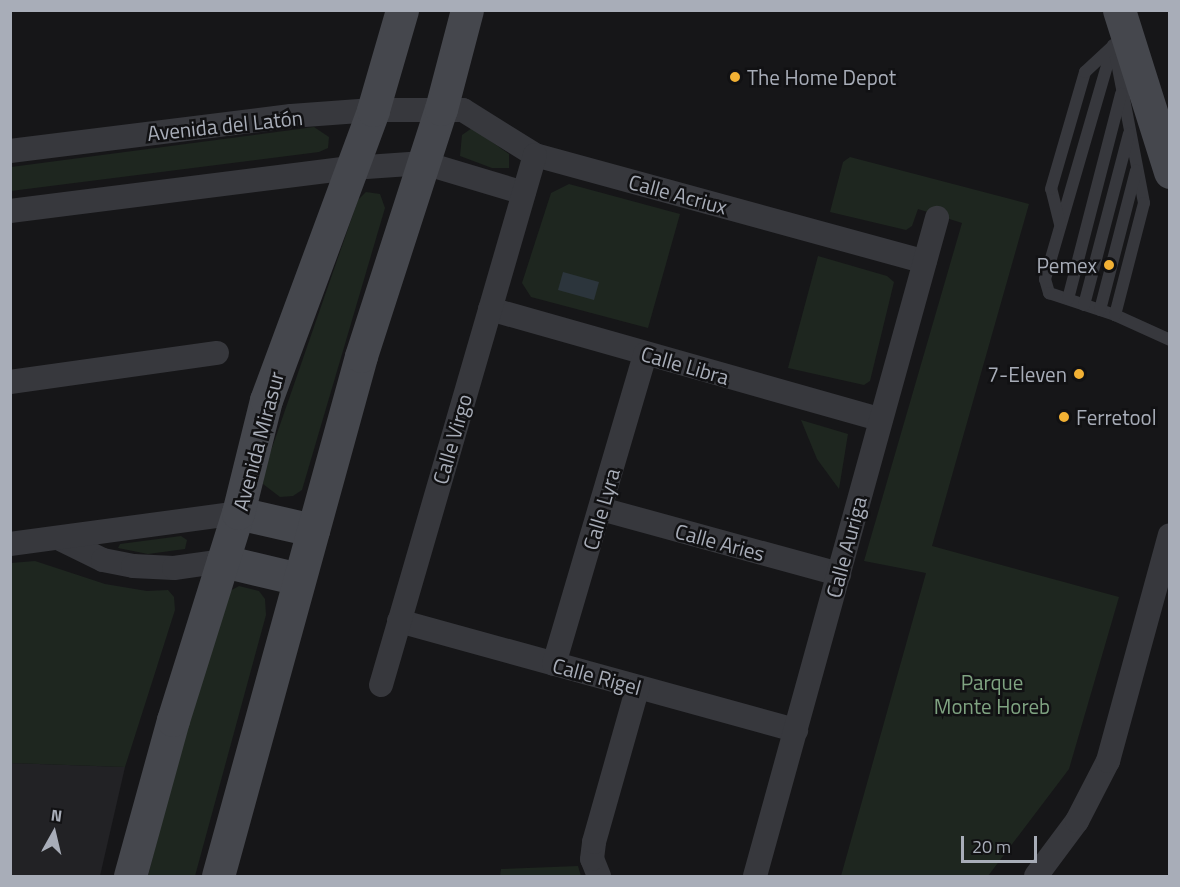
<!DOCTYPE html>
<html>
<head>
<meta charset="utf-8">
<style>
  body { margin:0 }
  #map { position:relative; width:1180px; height:887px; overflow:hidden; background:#161618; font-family:"Titillium Web",sans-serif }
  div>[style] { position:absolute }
  .built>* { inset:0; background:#222225 }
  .green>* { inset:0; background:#1e261f }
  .water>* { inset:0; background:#2c353c }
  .lane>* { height:12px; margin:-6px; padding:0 6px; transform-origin:6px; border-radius:6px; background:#37383d }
  .street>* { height:24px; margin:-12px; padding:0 12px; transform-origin:12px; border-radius:12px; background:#37383d }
  .secondary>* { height:33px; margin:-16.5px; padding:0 16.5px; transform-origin:16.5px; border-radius:16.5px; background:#45474d }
  .dots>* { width:16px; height:16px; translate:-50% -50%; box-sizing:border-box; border:3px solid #111113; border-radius:50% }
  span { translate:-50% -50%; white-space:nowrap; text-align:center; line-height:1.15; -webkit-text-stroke:5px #111113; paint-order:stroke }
  .poi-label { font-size:21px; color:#a8adb8 }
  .left { translate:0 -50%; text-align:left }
  .right { translate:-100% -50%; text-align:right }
  .street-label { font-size:21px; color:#a8adb8 }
  .park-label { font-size:21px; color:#7fa381 }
  .frame { position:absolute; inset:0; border:12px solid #a8adb8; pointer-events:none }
  .north { position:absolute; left:24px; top:803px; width:60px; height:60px; -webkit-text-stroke:4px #111113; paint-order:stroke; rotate:8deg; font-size:16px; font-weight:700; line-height:24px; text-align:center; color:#a8adb8 }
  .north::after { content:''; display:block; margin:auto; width:21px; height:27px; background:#a8adb8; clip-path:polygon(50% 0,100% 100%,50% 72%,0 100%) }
  .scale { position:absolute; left:961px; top:836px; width:76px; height:27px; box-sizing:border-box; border:3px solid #a8adb8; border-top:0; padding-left:8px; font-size:18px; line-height:21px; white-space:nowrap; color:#a8adb8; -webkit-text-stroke:4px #111113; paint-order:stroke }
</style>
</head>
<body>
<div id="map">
  <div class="built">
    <i style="clip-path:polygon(11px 763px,125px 767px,100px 876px,11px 876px)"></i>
  </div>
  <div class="green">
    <i style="clip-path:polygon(314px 127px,329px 137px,328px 148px,319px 152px,11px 191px,11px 167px)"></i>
    <i style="clip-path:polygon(472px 128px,509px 154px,509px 168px,492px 168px,460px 156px,462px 135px)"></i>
    <i style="clip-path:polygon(850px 157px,1029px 204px,932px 546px,1119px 597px,1069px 769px,988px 876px,841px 876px,926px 573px,864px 561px,962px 223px,918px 209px,912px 226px,906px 230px,830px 212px,843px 162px)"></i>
    <i style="clip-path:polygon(569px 184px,680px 214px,648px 328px,531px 297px,522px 283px,551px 193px)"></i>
    <i style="clip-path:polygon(366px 192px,380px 194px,385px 208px,302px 490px,293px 496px,280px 497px,263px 484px,265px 468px,358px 200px)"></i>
    <i style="clip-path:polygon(818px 256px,887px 276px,894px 282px,870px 381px,864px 385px,788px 368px)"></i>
    <i style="clip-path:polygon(801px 420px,848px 434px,839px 489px,817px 459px)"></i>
    <i style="clip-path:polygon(181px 536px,187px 540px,185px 549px,148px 554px,118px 548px,120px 544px)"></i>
    <i style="clip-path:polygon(35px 561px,105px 584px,147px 591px,168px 590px,174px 597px,175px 610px,125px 767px,11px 763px,11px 563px)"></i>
    <i style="clip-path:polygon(239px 586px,259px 591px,265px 599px,266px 615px,195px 876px,148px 876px,188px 718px,228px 592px)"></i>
    <i style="clip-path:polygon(578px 866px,581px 876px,500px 876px,501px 869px)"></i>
  </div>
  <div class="water">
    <i style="clip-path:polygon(563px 272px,599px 282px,594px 300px,558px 290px)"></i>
  </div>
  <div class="lane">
    <i style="left:1113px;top:45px;width:244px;rotate:106.2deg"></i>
    <i style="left:1045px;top:279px;width:15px;rotate:74deg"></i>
    <i style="left:1049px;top:293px;width:70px;rotate:18.4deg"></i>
    <i style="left:1115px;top:315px;width:60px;rotate:24.4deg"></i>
    <i style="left:1114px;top:47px;width:159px;rotate:79.1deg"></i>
    <i style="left:1144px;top:203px;width:116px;rotate:104.5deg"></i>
    <i style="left:1060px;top:224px;width:36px;rotate:-104deg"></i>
    <i style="left:1051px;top:189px;width:122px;rotate:-73.8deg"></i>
    <i style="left:1085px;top:72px;width:38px;rotate:-43deg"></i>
    <i style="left:1068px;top:299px;width:212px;rotate:-75.5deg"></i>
    <i style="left:1084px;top:305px;width:177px;rotate:-75.3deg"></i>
    <i style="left:1100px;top:310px;width:144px;rotate:-75.5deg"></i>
  </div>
  <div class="street">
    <i style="left:10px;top:151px;width:283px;rotate:-7.1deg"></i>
    <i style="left:291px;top:116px;width:82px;rotate:-4.2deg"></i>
    <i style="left:373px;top:110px;width:90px"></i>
    <i style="left:463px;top:110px;width:85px;rotate:32deg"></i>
    <i style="left:535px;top:155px;width:404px;rotate:15.3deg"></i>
    <i style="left:10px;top:211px;width:345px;rotate:-7.2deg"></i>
    <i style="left:352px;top:168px;width:72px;rotate:-4deg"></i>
    <i style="left:424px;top:163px;width:104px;rotate:16.7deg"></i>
    <i style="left:490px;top:309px;width:406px;rotate:15.8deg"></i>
    <i style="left:10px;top:382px;width:209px;rotate:-8deg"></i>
    <i style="left:601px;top:509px;width:247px;rotate:15.3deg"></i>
    <i style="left:58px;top:538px;width:50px;rotate:26.1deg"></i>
    <i style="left:103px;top:560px;width:31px;rotate:11deg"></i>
    <i style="left:133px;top:566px;width:41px;rotate:2.8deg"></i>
    <i style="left:174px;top:568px;width:49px;rotate:-8.1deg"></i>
    <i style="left:10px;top:544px;width:230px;rotate:-7.7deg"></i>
    <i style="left:399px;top:621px;width:412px;rotate:15.4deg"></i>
    <i style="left:554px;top:664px;width:323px;rotate:-73.6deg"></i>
    <i style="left:381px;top:685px;width:552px;rotate:-73.8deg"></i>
    <i style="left:599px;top:876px;width:18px;rotate:-112deg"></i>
    <i style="left:592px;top:859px;width:17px;rotate:-83deg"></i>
    <i style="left:594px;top:842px;width:161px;rotate:-74.2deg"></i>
    <i style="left:755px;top:876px;width:683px;rotate:-74.54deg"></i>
    <i style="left:1036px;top:876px;width:69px;rotate:-53.3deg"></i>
    <i style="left:1077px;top:821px;width:68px;rotate:-62.7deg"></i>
    <i style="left:1108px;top:761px;width:234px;rotate:-74.7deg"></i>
  </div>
  <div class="secondary">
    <i style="left:1119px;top:10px;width:170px;rotate:72.5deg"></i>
    <i style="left:238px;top:513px;width:77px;rotate:12.8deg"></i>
    <i style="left:223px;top:561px;width:78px;rotate:13.3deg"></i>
    <i style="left:130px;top:876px;width:162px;rotate:-74.6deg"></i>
    <i style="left:173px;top:720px;width:217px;rotate:-72.6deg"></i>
    <i style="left:238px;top:513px;width:116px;rotate:-76.1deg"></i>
    <i style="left:266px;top:400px;width:309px;rotate:-69.7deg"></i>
    <i style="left:373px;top:110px;width:104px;rotate:-73.8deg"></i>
    <i style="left:218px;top:876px;width:539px;rotate:-74.62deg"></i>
    <i style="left:361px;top:356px;width:260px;rotate:-72.1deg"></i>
    <i style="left:441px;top:109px;width:102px;rotate:-75.3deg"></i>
  </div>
  <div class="dots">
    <i style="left:735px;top:77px;background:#f2b134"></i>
    <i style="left:1109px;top:265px;background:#f2b134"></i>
    <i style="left:1079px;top:374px;background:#f2b134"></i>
    <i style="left:1064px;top:417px;background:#f2b134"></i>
  </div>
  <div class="poi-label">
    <span class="left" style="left:747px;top:77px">The Home Depot</span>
    <span class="right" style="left:1097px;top:265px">Pemex</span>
    <span class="right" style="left:1067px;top:374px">7-Eleven</span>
    <span class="left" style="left:1076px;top:417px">Ferretool</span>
  </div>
  <div class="street-label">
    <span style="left:225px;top:125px;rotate:-6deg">Avenida del Latón</span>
    <span style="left:678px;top:194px;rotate:15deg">Calle Acriux</span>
    <span style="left:685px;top:365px;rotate:16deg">Calle Libra</span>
    <span style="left:452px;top:439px;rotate:-74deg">Calle Virgo</span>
    <span style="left:258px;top:441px;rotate:-75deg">Avenida Mirasur</span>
    <span style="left:601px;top:509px;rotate:-74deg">Calle Lyra</span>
    <span style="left:720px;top:542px;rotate:15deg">Calle Aries</span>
    <span style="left:846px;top:547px;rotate:-75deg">Calle Auriga</span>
    <span style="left:597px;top:676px;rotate:15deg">Calle Rigel</span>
  </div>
  <div class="park-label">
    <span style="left:992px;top:694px">Parque<br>Monte Horeb</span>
  </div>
  <div class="frame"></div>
  <div class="north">N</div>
  <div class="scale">20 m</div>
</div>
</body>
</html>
